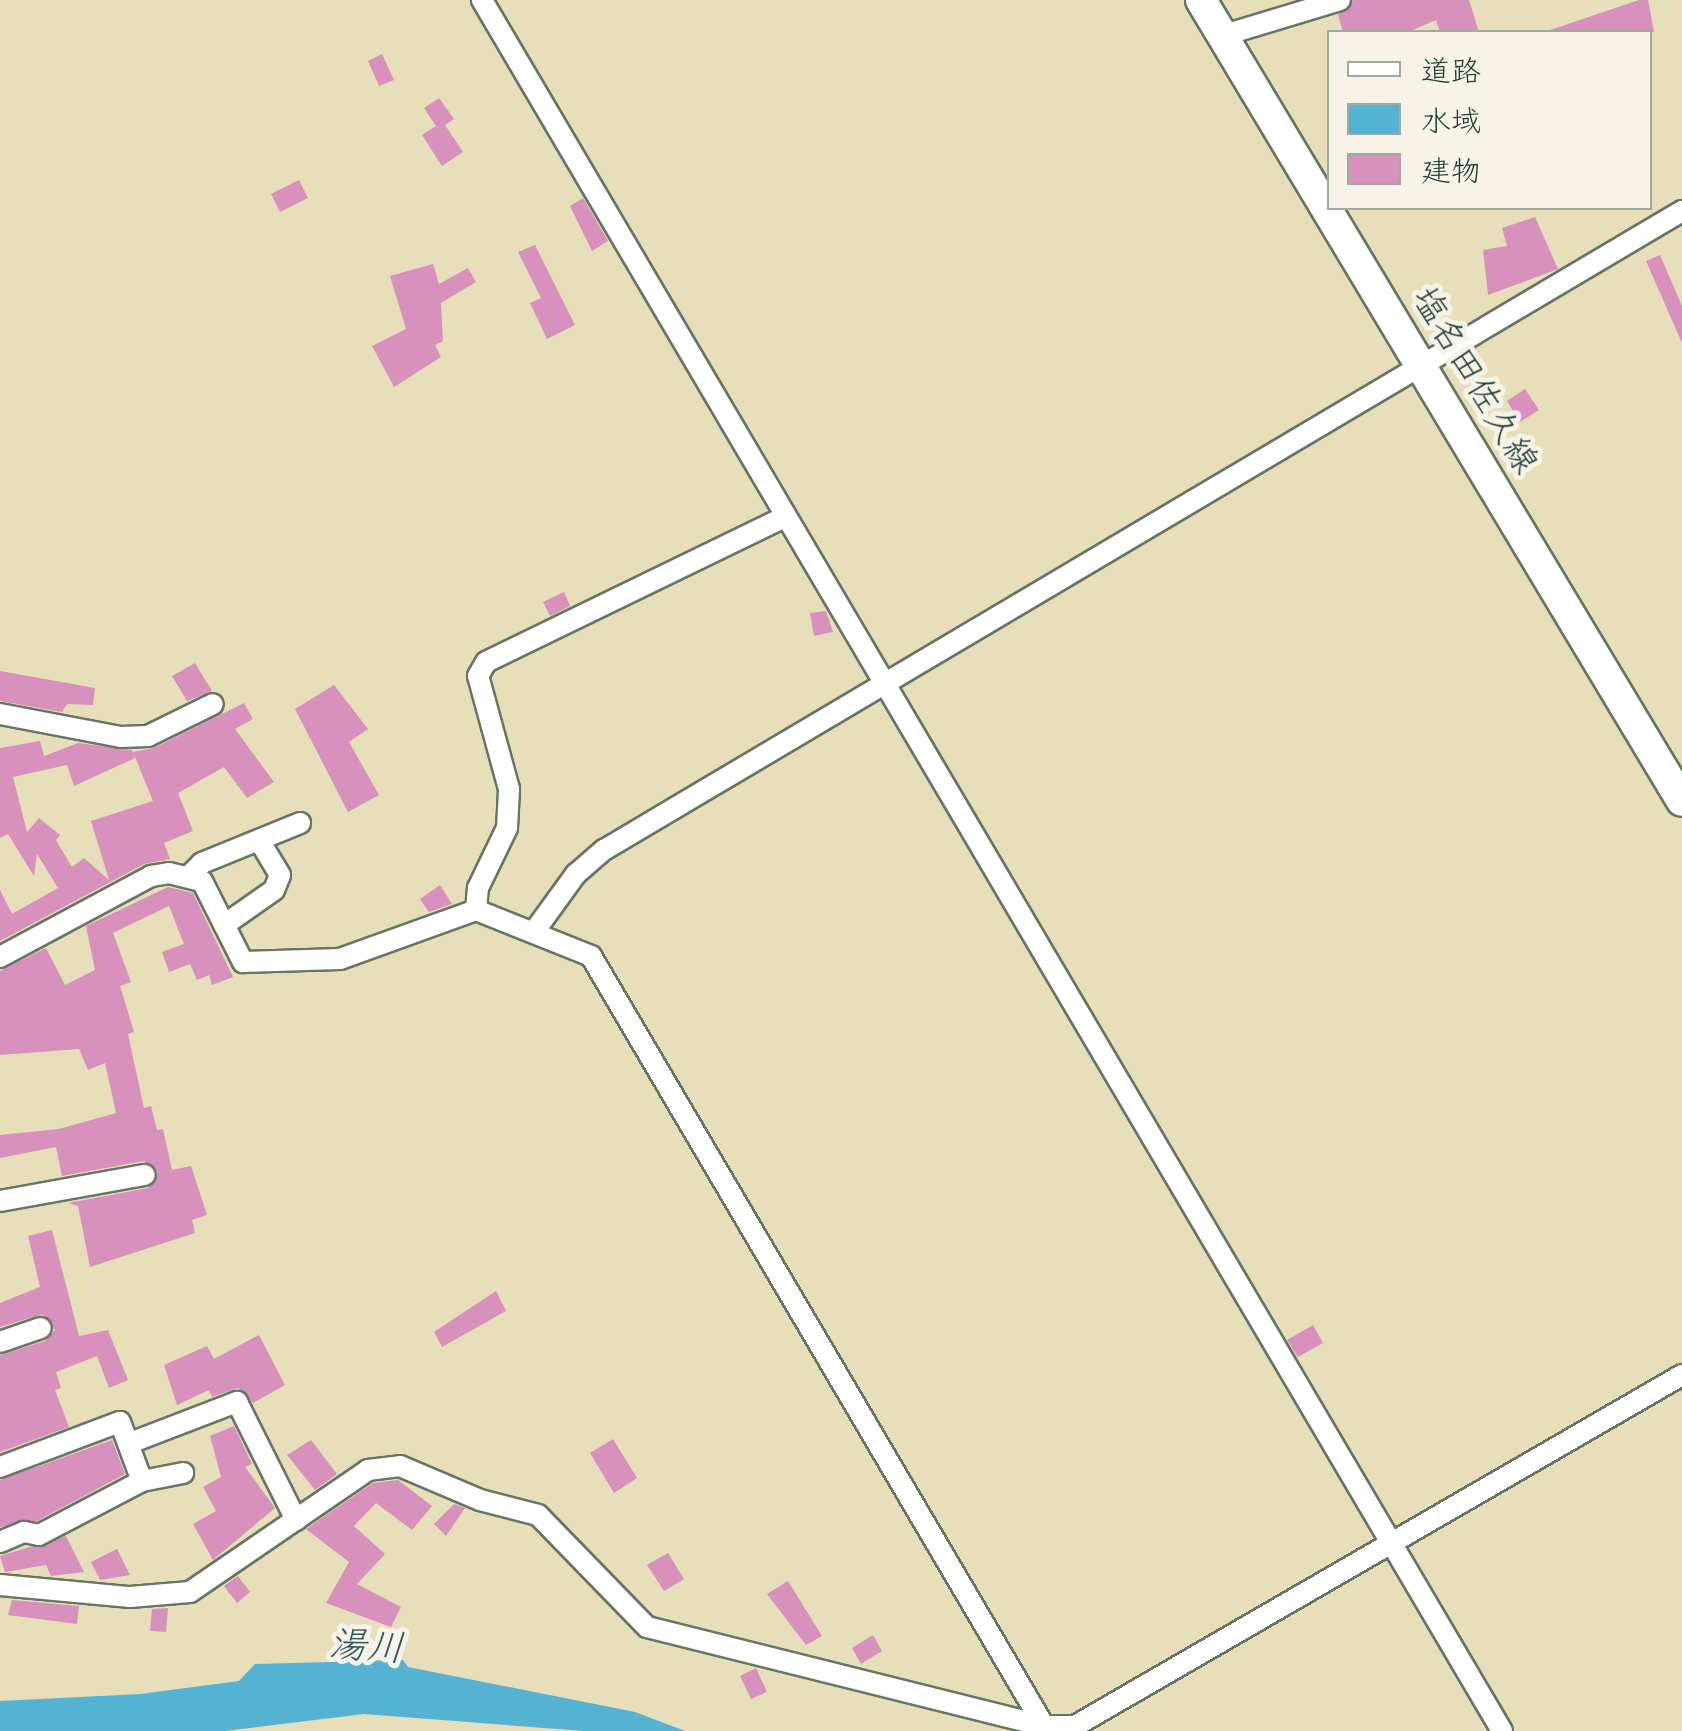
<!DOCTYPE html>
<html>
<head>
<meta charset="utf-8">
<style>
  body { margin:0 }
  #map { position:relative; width:1682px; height:1731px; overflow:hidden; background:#e6dfba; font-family:"Gochi Hand","Klee One",sans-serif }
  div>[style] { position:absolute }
  .water>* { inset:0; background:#54b3d3 }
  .building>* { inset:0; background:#d791bc }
  .roads { filter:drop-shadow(2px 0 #657663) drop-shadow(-2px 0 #657663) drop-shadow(0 2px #657663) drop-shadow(0 -2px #657663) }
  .minor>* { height:20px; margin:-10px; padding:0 10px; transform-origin:10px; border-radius:10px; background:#fff }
  .secondary>* { height:30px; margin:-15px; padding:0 15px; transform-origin:15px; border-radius:15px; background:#fff }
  span { translate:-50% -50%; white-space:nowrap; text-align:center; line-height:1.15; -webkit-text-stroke:10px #f7f3e8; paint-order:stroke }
  .street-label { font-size:35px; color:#1f3d34 }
  .water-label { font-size:38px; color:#2c5a5c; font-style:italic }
  .legend { position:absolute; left:1327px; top:30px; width:325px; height:180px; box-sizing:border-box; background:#f7f3e8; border:2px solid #a1aaa0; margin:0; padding:12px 18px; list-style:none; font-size:30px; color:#1f3d34 }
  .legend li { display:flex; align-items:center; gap:20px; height:50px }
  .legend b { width:50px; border:2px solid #a1aaa0 }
</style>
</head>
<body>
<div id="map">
  <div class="water">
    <i style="clip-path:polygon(403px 1660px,408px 1667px,635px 1712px,685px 1731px,584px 1731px,364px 1714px,225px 1731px,0 1731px,0 1701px,140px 1694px,239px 1681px,255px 1664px)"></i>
  </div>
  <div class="building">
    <i style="clip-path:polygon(1353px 0,1469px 0,1479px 32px,1440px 32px,1436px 20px,1408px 32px,1343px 32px,1338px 15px)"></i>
    <i style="clip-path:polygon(1639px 0,1648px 0,1654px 32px,1544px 32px)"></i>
    <i style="clip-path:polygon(382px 54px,394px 80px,379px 86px,368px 61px)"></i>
    <i style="clip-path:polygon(439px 98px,454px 119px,445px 125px,463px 152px,442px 166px,422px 135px,436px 126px,424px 108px)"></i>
    <i style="clip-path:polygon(299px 180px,308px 198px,280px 212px,271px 194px)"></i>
    <i style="clip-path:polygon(583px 198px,608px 241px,592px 251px,570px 206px)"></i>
    <i style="clip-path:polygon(1535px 217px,1558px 269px,1488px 295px,1483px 250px,1507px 246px,1502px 228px)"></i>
    <i style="clip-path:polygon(535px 245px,575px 325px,547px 339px,530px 303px,541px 298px,518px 252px)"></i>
    <i style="clip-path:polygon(1660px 255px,1682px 306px,1682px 343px,1646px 261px)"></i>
    <i style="clip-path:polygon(433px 264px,439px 284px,468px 268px,476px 282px,441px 303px,443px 341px,435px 345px,441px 357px,394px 387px,372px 346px,406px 329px,390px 276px)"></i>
    <i style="clip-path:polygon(1525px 389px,1539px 410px,1520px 422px,1507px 401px)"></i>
    <i style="clip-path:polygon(564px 592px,570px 606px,550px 616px,543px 602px)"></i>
    <i style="clip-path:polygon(826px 611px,833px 632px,814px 636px,810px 613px)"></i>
    <i style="clip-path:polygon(195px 663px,212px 691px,187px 701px,172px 676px)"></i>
    <i style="clip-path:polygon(0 671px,95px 688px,93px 705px,67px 704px,62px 712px,0 701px)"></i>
    <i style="clip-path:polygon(334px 685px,368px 729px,349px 742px,379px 795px,348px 812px,295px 709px)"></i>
    <i style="clip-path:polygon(244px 703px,253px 719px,235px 729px,274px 782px,247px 798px,224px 767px,178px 793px,193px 831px,164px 843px,170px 859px,144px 864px,0 941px,0 890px,12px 914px,58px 888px,37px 854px,34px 876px,8px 834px,0 838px,0 748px,40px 741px,44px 756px,78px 743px,132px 750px,135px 758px,74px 786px,67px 765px,13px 777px,27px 832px,39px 818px,60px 835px,56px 840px,72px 867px,84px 858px,109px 880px,91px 821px,153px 801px,133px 752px,154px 748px)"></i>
    <i style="clip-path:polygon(440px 885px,452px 904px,429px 912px,420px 899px)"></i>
    <i style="clip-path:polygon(168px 887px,193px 893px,233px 977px,212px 985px,209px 975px,197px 980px,190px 964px,169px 972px,162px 952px,184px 944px,169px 906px,113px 933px,131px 982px,120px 986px,134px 1032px,128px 1034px,144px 1108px,151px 1106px,157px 1130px,163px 1129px,172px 1170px,191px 1166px,207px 1215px,192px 1220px,195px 1233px,90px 1267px,78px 1206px,68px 1203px,148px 1188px,158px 1172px,144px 1161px,62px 1176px,56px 1147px,0 1158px,0 1135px,59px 1129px,116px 1113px,105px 1063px,88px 1070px,79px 1049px,0 1055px,0 971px,46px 948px,65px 985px,95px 970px,86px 926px)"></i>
    <i style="clip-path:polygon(52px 1230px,79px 1336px,108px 1330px,128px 1380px,109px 1388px,97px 1356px,56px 1372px,61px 1388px,55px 1390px,69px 1427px,0 1452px,0 1355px,45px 1341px,55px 1330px,43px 1314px,0 1327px,0 1303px,40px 1287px,28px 1236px)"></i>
    <i style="clip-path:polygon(496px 1291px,506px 1311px,442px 1347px,434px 1332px)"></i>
    <i style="clip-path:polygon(1313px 1325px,1323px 1343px,1298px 1357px,1287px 1340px)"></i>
    <i style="clip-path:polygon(259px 1335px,285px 1385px,253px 1403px,238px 1388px,212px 1397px,209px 1390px,177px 1405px,164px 1365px,207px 1346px,214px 1359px)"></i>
    <i style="clip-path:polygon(234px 1426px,252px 1464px,245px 1467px,275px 1508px,213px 1560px,193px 1524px,216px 1511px,203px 1487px,221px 1477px,210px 1436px)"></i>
    <i style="clip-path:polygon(613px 1439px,637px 1478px,614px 1493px,590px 1453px)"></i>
    <i style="clip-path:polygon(112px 1440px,125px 1474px,37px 1521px,0 1527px,0 1480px)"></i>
    <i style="clip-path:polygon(311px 1440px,337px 1474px,315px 1490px,287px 1455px)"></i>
    <i style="clip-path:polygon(398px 1480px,432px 1506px,412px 1530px,376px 1503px,354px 1526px,385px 1554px,357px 1584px,401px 1607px,391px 1627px,326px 1603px,349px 1562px,306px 1529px,373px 1483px)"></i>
    <i style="clip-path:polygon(454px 1504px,465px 1508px,446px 1536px,434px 1524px)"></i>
    <i style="clip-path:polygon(66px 1536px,84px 1572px,51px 1576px,46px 1565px,5px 1572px,0 1556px)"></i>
    <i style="clip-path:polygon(117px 1549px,130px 1575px,100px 1580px,91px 1562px)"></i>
    <i style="clip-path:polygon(668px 1553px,684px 1579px,664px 1591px,647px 1565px)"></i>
    <i style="clip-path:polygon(238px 1576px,250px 1592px,237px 1603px,224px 1586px)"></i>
    <i style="clip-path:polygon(788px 1581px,822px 1636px,806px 1645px,767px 1594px)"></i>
    <i style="clip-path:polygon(12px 1600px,79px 1606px,77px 1624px,8px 1615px)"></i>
    <i style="clip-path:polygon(168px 1608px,166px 1632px,150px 1631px,152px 1609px)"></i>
    <i style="clip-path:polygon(873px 1635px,882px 1651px,861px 1664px,852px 1648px)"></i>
    <i style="clip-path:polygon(756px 1668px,767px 1692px,751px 1699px,740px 1676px)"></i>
  </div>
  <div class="roads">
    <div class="minor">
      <i style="left:482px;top:0;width:2009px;rotate:59.49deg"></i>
      <i style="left:1221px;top:36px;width:124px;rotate:-16.8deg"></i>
      <i style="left:0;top:714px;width:123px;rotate:10.8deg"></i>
      <i style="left:121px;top:737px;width:27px;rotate:-2deg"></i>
      <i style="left:148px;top:736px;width:72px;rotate:-26.2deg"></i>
      <i style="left:191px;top:874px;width:16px;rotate:-45deg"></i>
      <i style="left:202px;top:863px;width:106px;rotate:-22.2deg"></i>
      <i style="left:476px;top:910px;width:22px;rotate:-85deg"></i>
      <i style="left:478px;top:888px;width:67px;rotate:-64.2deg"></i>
      <i style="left:507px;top:828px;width:39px;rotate:-87deg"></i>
      <i style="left:509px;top:789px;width:117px;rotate:-105.3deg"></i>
      <i style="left:478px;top:676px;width:16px;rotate:-60deg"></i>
      <i style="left:486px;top:662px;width:332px;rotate:-25.9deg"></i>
      <i style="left:224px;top:925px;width:61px;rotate:-35deg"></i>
      <i style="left:274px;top:890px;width:16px;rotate:-68deg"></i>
      <i style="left:280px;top:875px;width:37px;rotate:-121deg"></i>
      <i style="left:536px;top:929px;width:68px;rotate:-54deg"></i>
      <i style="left:576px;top:874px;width:37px;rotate:-41deg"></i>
      <i style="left:604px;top:850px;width:1253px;rotate:-30.66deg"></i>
      <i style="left:0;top:957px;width:171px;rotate:-28.2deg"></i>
      <i style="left:151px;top:876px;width:18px;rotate:-9deg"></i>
      <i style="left:169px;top:873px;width:34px;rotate:14deg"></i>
      <i style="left:202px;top:881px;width:91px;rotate:63.2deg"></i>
      <i style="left:243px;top:962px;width:97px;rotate:-1.8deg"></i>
      <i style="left:340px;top:959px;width:145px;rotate:-19.8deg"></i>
      <i style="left:476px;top:910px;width:124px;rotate:21.8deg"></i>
      <i style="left:591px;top:956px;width:893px;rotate:59.53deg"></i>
      <i style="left:0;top:1201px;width:147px;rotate:-10.2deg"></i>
      <i style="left:0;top:1342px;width:43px;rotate:-18.9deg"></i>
      <i style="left:130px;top:1443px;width:115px;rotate:-21deg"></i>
      <i style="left:237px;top:1402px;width:132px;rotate:63.4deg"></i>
      <i style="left:0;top:1467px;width:128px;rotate:-20.6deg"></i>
      <i style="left:120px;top:1422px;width:63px;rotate:69.6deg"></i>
      <i style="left:0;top:1542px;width:26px;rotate:-23deg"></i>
      <i style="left:24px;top:1532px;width:15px;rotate:11deg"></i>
      <i style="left:39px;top:1535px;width:116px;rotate:-27.7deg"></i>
      <i style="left:142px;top:1481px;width:42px;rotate:-11deg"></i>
      <i style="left:0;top:1585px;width:131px;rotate:5.3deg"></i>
      <i style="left:130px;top:1597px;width:60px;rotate:-4.8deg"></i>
      <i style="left:190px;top:1592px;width:216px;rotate:-34.4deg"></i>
      <i style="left:368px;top:1470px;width:32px;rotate:-7deg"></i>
      <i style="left:400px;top:1466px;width:87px;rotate:23deg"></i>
      <i style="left:480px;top:1500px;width:60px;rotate:14.5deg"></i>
      <i style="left:538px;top:1515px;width:156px;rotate:45.8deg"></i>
      <i style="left:647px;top:1627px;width:409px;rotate:14deg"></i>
      <i style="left:1044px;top:1726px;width:31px"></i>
      <i style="left:1075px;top:1726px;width:701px;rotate:-30.04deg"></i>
    </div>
    <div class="secondary">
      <i style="left:1201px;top:0;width:934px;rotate:59.02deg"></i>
    </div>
  </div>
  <div class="street-label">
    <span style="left:1471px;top:383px;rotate:59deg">塩名田佐久線</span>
  </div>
  <div class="water-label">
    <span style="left:366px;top:1652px;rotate:4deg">湯川</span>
  </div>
  <ul class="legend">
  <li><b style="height:12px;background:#fff"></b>道路</li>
  <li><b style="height:28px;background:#54b3d3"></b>水域</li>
  <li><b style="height:28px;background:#d791bc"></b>建物</li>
  </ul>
</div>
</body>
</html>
